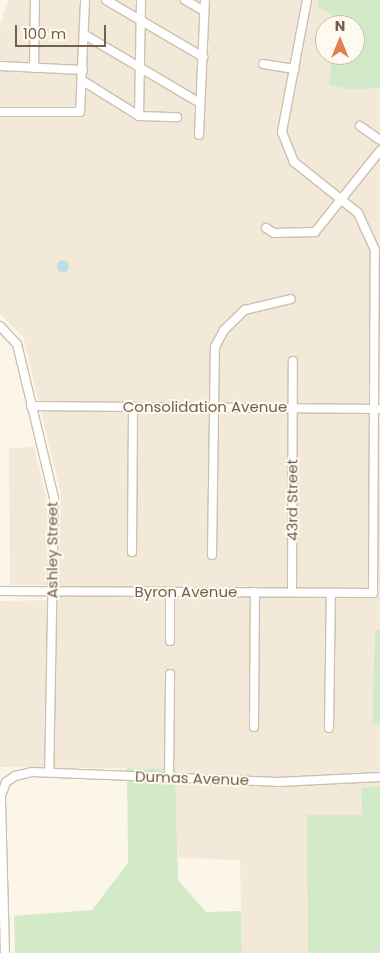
<!DOCTYPE html>
<html>
<head>
<meta charset="utf-8">
<style>
  body { margin:0 }
  #map { position:relative; width:380px; height:953px; overflow:hidden; background:#fcf6ea; font-family:Poppins,sans-serif }
  div>[style] { position:absolute }
  .residential>* { inset:0; background:#f3e9d8 }
  .green>* { inset:0; background:#d3eac8 }
  .water>* { inset:0; background:#bedde5 }
  .round { border-radius:50% }
  .roads { filter:drop-shadow(1px 0 #cebfaf) drop-shadow(-1px 0 #cebfaf) drop-shadow(0 1px #cebfaf) drop-shadow(0 -1px #cebfaf) }
  .minor>* { height:8px; margin:-4px; padding:0 4px; transform-origin:4px; border-radius:4px; background:#fff }
  span { translate:-50% -50%; white-space:nowrap; text-align:center; line-height:1.15; -webkit-text-stroke:4px #fefaf0; paint-order:stroke }
  .street-label { font-size:15px; color:#765f4d }
  .north { position:absolute; left:315px; top:15px; width:50px; height:50px; box-sizing:border-box; background:#fefaf0; border:1px solid #c8bcaf; border-radius:50%; rotate:0deg; font-size:14px; font-weight:700; line-height:20px; text-align:center; color:#765f4d }
  .north::after { content:''; display:block; margin:auto; width:18px; height:22px; background:#e17f54; clip-path:polygon(50% 0,100% 100%,50% 72%,0 100%) }
  .scale { position:absolute; left:15px; top:25px; width:91px; height:22px; box-sizing:border-box; border:2px solid #765f4d; border-top:0; padding-left:6px; font-size:15px; line-height:18px; white-space:nowrap; color:#765f4d; -webkit-text-stroke:4px #fefaf0; paint-order:stroke }
</style>
</head>
<body>
<div id="map">
  <div class="residential">
    <i style="clip-path:polygon(8px 0,318px 0,318px 7px,335px 17px,334px 25px,325px 25px,325px 55px,332px 55px,329px 85px,352px 90px,380px 88px,380px 630px,375px 631px,372px 724px,380px 724px,380px 786px,361px 788px,362px 815px,308px 815px,308px 953px,242px 953px,240px 860px,178px 858px,174px 769px,0 767px,0 601px,58px 600px,61px 494px,23px 337px,0 314px,0 27px)"></i>
    <i style="clip-path:polygon(34px 447px,47px 501px,47px 585px,10px 585px,9px 448px)"></i>
  </div>
  <div class="green">
    <i style="clip-path:polygon(318px 0,380px 0,380px 88px,352px 90px,329px 85px,332px 55px,355px 55px,355px 25px,334px 25px,335px 17px,318px 7px)"></i>
    <i style="clip-path:polygon(375px 630px,380px 630px,380px 724px,372px 724px)"></i>
    <i style="clip-path:polygon(127px 768px,175px 769px,178px 880px,206px 912px,241px 911px,242px 953px,15px 953px,14px 916px,92px 910px,128px 863px)"></i>
    <i style="clip-path:polygon(380px 786px,380px 953px,308px 953px,307px 815px,362px 815px,361px 788px)"></i>
  </div>
  <div class="water">
    <i class="round" style="left:57px;top:260px;width:12px;height:12px"></i>
  </div>
  <div class="roads">
    <div class="minor">
      <i style="left:106px;top:0;width:113px;rotate:30.4deg"></i>
      <i style="left:185px;top:0;width:22px;rotate:30deg"></i>
      <i style="left:85px;top:35px;width:134px;rotate:30.6deg"></i>
      <i style="left:263px;top:64px;width:32px;rotate:9deg"></i>
      <i style="left:0;top:66px;width:83px;rotate:2.8deg"></i>
      <i style="left:34px;top:68px;width:68px;rotate:-89.2deg"></i>
      <i style="left:83px;top:81px;width:66px;rotate:32deg"></i>
      <i style="left:139px;top:116px;width:38px;rotate:2deg"></i>
      <i style="left:0;top:112px;width:80px"></i>
      <i style="left:80px;top:112px;width:112px;rotate:-87.4deg"></i>
      <i style="left:139px;top:116px;width:116px;rotate:-89deg"></i>
      <i style="left:360px;top:126px;width:24px;rotate:35deg"></i>
      <i style="left:199px;top:135px;width:135px;rotate:-87.5deg"></i>
      <i style="left:266px;top:228px;width:9px;rotate:32deg"></i>
      <i style="left:274px;top:233px;width:41px;rotate:-1.4deg"></i>
      <i style="left:315px;top:232px;width:104px;rotate:-51.3deg"></i>
      <i style="left:0;top:326px;width:25px;rotate:47deg"></i>
      <i style="left:17px;top:344px;width:158px;rotate:76.5deg"></i>
      <i style="left:54px;top:498px;width:274px;rotate:91deg"></i>
      <i style="left:31px;top:406px;width:349px;rotate:0.5deg"></i>
      <i style="left:132px;top:552px;width:145px;rotate:-89.6deg"></i>
      <i style="left:212px;top:555px;width:208px;rotate:-89.2deg"></i>
      <i style="left:215px;top:347px;width:19px;rotate:-62deg"></i>
      <i style="left:224px;top:330px;width:29px;rotate:-44deg"></i>
      <i style="left:245px;top:310px;width:47px;rotate:-13.4deg"></i>
      <i style="left:0;top:591px;width:373px;rotate:0.3deg"></i>
      <i style="left:373px;top:593px;width:343px;rotate:-89.7deg"></i>
      <i style="left:375px;top:250px;width:41px;rotate:-114.7deg"></i>
      <i style="left:358px;top:213px;width:82px;rotate:-141.4deg"></i>
      <i style="left:294px;top:162px;width:32px;rotate:-112deg"></i>
      <i style="left:282px;top:132px;width:134px;rotate:-79.3deg"></i>
      <i style="left:170px;top:592px;width:49px;rotate:90deg"></i>
      <i style="left:292px;top:592px;width:231px;rotate:-89.8deg"></i>
      <i style="left:254px;top:727px;width:135px;rotate:-89.6deg"></i>
      <i style="left:329px;top:728px;width:135px;rotate:-89.2deg"></i>
      <i style="left:169px;top:777px;width:103px;rotate:-89.4deg"></i>
      <i style="left:5px;top:953px;width:157px;rotate:-91.5deg"></i>
      <i style="left:1px;top:796px;width:15px;rotate:-70deg"></i>
      <i style="left:6px;top:782px;width:11px;rotate:-34deg"></i>
      <i style="left:15px;top:776px;width:17px;rotate:-13deg"></i>
      <i style="left:32px;top:772px;width:246px;rotate:2.3deg"></i>
      <i style="left:278px;top:782px;width:102px;rotate:-2.8deg"></i>
    </div>
  </div>
  <div class="street-label">
    <span style="left:205px;top:407px">Consolidation Avenue</span>
    <span style="left:292px;top:500px;rotate:-90deg">43rd Street</span>
    <span style="left:52px;top:550px;rotate:-90deg">Ashley Street</span>
    <span style="left:186px;top:592px">Byron Avenue</span>
    <span style="left:192px;top:778px;rotate:2deg">Dumas Avenue</span>
  </div>
  <div class="north">N</div>
  <div class="scale">100 m</div>
</div>
</body>
</html>
